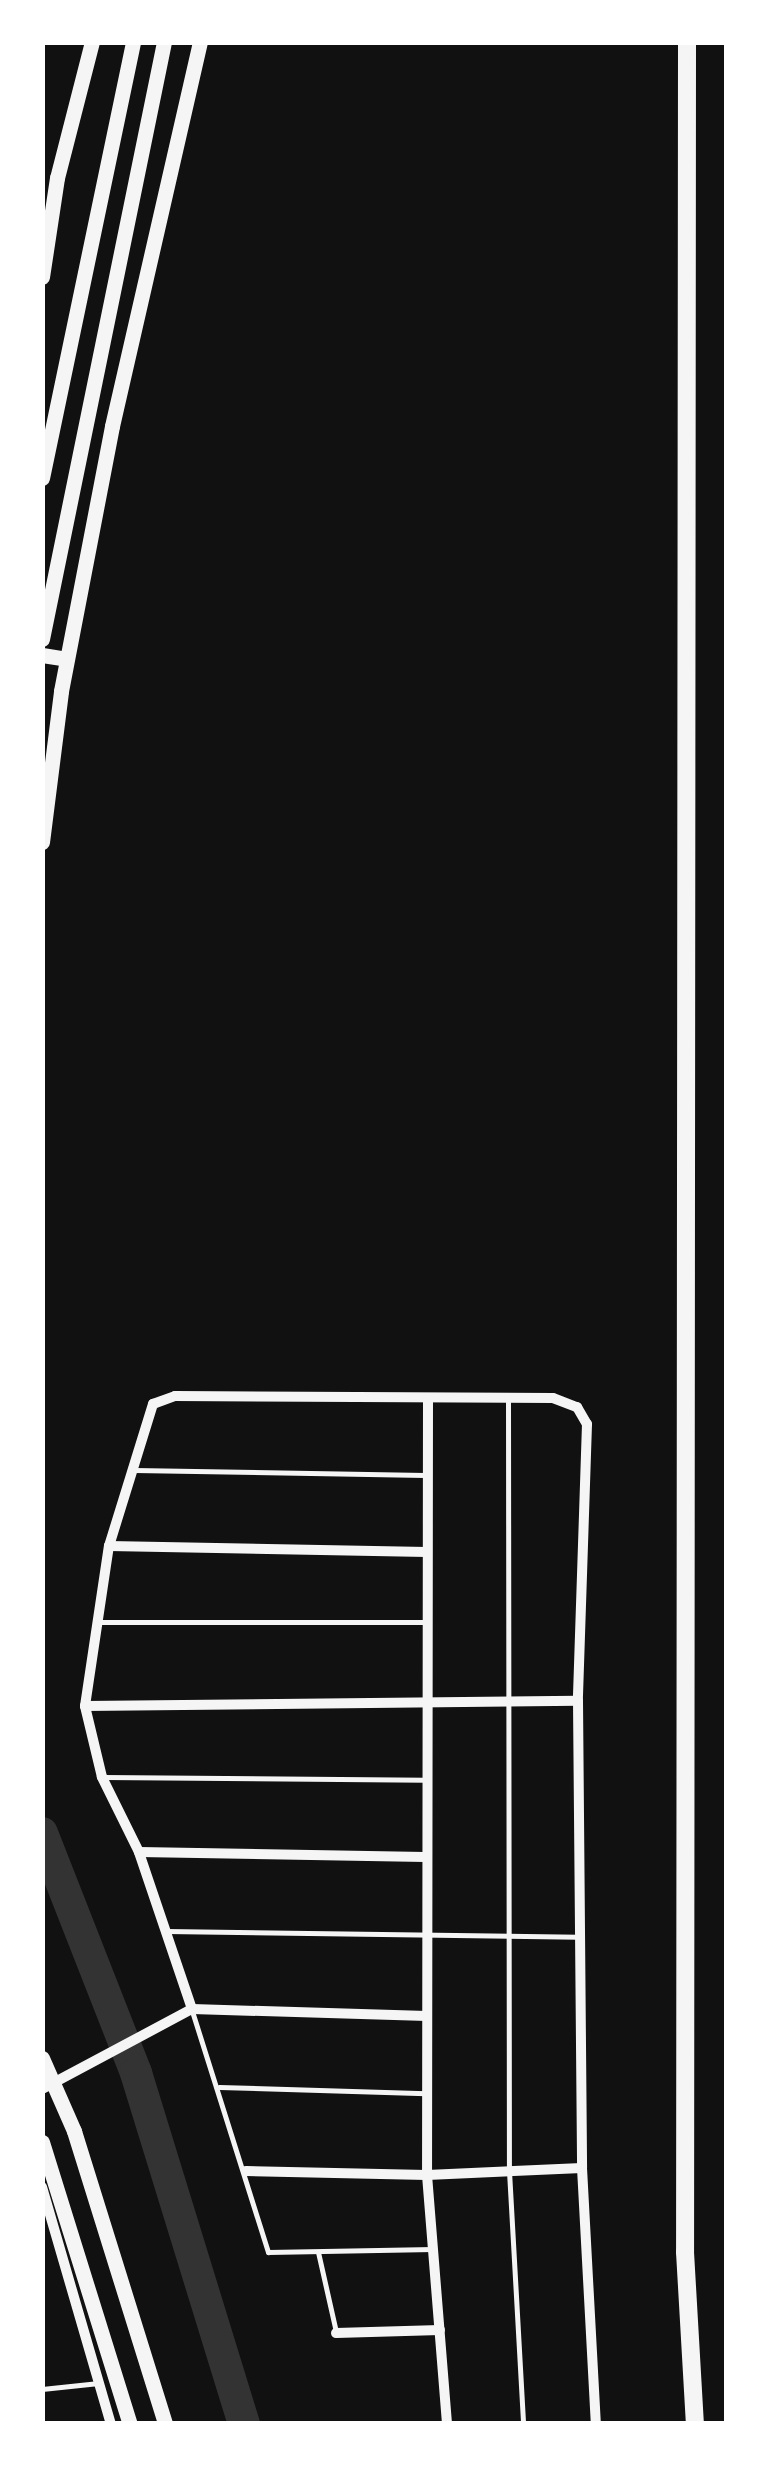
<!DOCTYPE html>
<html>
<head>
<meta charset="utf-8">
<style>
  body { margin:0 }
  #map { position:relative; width:769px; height:2466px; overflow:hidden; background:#111; font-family:"Work Sans",sans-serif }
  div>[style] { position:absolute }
  .river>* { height:32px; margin:-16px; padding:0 16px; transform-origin:16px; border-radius:16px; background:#333 }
  .service>* { height:5px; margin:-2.5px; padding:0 2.5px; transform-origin:2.5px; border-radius:2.5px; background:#f5f5f5 }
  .minor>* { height:10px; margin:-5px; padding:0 5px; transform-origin:5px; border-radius:5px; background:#f5f5f5 }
  .primary>* { height:15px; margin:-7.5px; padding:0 7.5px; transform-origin:7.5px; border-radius:7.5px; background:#f5f5f5 }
  .motorway>* { height:18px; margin:-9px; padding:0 9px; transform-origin:9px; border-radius:9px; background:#f5f5f5 }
  span { translate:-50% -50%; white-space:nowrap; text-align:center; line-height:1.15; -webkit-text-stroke:10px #fff; paint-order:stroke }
  .frame { position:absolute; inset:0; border:45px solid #fff; pointer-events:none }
</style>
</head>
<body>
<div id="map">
  <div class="river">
    <i style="left:42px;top:1833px;width:258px;rotate:68.6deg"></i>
    <i style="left:136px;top:2073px;width:367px;rotate:72.9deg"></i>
  </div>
  <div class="service">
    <i style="left:508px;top:1398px;width:773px;rotate:89.93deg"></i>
    <i style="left:509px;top:2171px;width:253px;rotate:86.8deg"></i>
    <i style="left:134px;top:1470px;width:291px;rotate:1deg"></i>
    <i style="left:99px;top:1622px;width:327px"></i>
    <i style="left:103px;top:1777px;width:322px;rotate:0.5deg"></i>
    <i style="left:166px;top:1931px;width:412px;rotate:0.8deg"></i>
    <i style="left:192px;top:2011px;width:253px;rotate:72.5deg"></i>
    <i style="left:268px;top:2252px;width:165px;rotate:-1deg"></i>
    <i style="left:219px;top:2087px;width:207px;rotate:1.7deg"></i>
    <i style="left:318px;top:2252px;width:82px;rotate:77.3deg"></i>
    <i style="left:42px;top:2389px;width:57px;rotate:-6deg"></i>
  </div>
  <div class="minor">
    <i style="left:428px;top:1398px;width:777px;rotate:90.07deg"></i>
    <i style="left:427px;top:2175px;width:250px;rotate:85.4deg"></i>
    <i style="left:109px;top:1546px;width:318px;rotate:1.1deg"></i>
    <i style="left:85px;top:1706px;width:493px;rotate:-0.6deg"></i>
    <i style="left:139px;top:1852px;width:286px;rotate:1deg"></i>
    <i style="left:192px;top:2009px;width:166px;rotate:-108.7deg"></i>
    <i style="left:139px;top:1852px;width:84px;rotate:-116.3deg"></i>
    <i style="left:102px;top:1777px;width:73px;rotate:-103.5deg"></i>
    <i style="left:85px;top:1706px;width:162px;rotate:-81.5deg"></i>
    <i style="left:109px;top:1546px;width:149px;rotate:-72.8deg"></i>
    <i style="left:153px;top:1404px;width:23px;rotate:-20deg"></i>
    <i style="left:175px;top:1396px;width:378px;rotate:0.3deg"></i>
    <i style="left:553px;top:1398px;width:26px;rotate:21deg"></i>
    <i style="left:577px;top:1407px;width:20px;rotate:60deg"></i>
    <i style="left:587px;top:1424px;width:277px;rotate:91.9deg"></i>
    <i style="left:578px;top:1701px;width:467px;rotate:89.5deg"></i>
    <i style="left:582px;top:2168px;width:256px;rotate:86.9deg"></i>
    <i style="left:42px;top:2089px;width:170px;rotate:-28.1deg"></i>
    <i style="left:192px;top:2009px;width:235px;rotate:1.7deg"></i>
    <i style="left:246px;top:2171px;width:181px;rotate:1.3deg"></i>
    <i style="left:427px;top:2175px;width:155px;rotate:-2.6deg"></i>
    <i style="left:42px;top:2187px;width:247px;rotate:73.8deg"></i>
    <i style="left:336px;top:2333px;width:104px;rotate:-1.7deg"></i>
  </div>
  <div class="primary">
    <i style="left:42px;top:277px;width:100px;rotate:-81.4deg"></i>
    <i style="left:57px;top:178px;width:140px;rotate:-75.6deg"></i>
    <i style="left:42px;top:478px;width:445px;rotate:-78.2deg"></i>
    <i style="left:42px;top:639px;width:609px;rotate:-78.45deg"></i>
    <i style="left:42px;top:655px;width:25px;rotate:9deg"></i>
    <i style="left:42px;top:842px;width:152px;rotate:-82.8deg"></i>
    <i style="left:61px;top:691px;width:270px;rotate:-79.1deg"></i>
    <i style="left:112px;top:426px;width:394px;rotate:-77.1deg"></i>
    <i style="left:42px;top:2058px;width:80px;rotate:66.3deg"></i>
    <i style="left:74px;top:2131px;width:307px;rotate:72.7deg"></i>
    <i style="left:42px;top:2142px;width:295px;rotate:72.7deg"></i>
  </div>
  <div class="motorway">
    <i style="left:687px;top:42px;width:2210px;rotate:90.05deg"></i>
    <i style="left:685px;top:2252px;width:172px;rotate:86.7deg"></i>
  </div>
  <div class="frame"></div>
</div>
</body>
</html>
